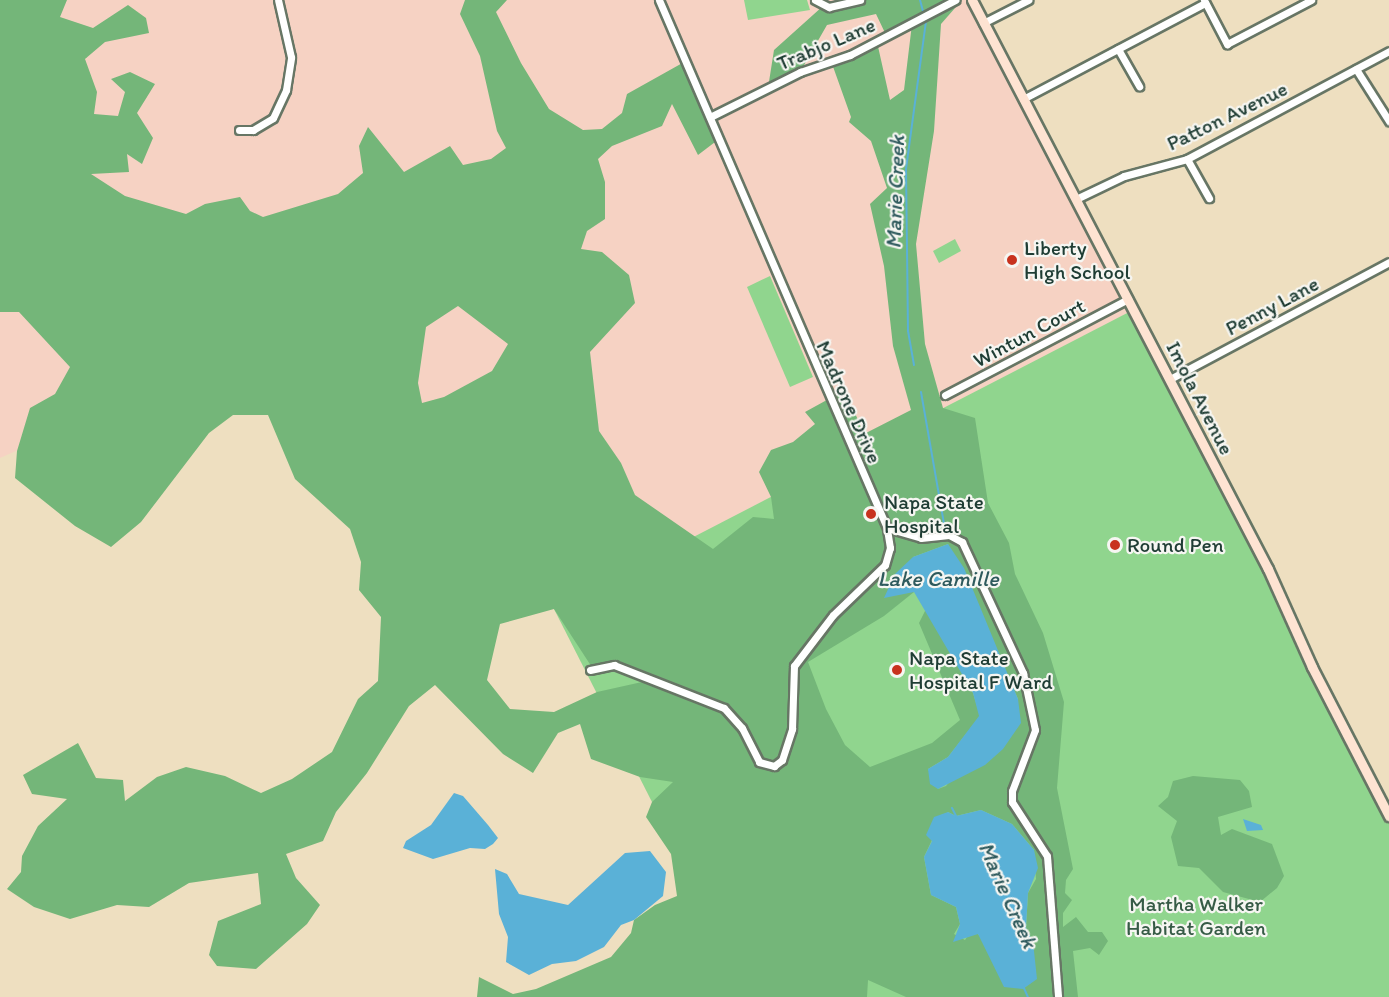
<!DOCTYPE html>
<html>
<head>
<meta charset="utf-8">
<style>
  body { margin:0 }
  #map { position:relative; width:1389px; height:997px; overflow:hidden; background:#eedfc0; font-family:Itim,sans-serif }
  div>[style] { position:absolute }
  .built>* { inset:0; background:#f6d2c3 }
  .green>* { inset:0; background:#90d58e }
  .forest>* { inset:0; background:#74b679 }
  .water>* { inset:0; background:#5ab1d7 }
  .stream>* { height:2px; margin:-1px; padding:0 1px; transform-origin:1px; border-radius:1px; background:#5ab1d7 }
  .roads { filter:drop-shadow(2px 0 #677665) drop-shadow(-2px 0 #677665) drop-shadow(0 2px #677665) drop-shadow(0 -2px #677665) }
  .street>* { height:7px; margin:-3.5px; padding:0 3.5px; transform-origin:3.5px; border-radius:3.5px; background:#fff }
  .secondary>* { height:9px; margin:-4.5px; padding:0 4.5px; transform-origin:4.5px; border-radius:4.5px; background:#fee3d2 }
  .dots>* { width:16px; height:16px; translate:-50% -50%; box-sizing:border-box; border:3px solid #f6f6f2; border-radius:50% }
  span { translate:-50% -50%; white-space:nowrap; text-align:center; line-height:1.15; -webkit-text-stroke:4.5px #f6f6f2; paint-order:stroke }
  .street-label { font-size:21px; color:#1f3d34 }
  .poi-label { font-size:21px; color:#1f3d34 }
  .left { translate:0 -50%; text-align:left }
  .park-label { font-size:21px; color:#365b46 }
  .water-label { font-size:22px; color:#2e5a5d; font-style:italic }
</style>
</head>
<body>
<div id="map">
  <div class="built">
    <i style="clip-path:polygon(0 0,972px 0,1121px 285px,1389px 997px,751px 997px,554px 609px,420px 429px,356px 301px,0 458px)"></i>
  </div>
  <div class="green">
    <i style="clip-path:polygon(744px 0,807px 0,810px 10px,748px 20px)"></i>
    <i style="clip-path:polygon(955px 239px,961px 251px,939px 263px,933px 251px)"></i>
    <i style="clip-path:polygon(770px 276px,813px 377px,790px 387px,747px 287px)"></i>
    <i style="clip-path:polygon(1133px 310px,1389px 816px,1389px 997px,751px 997px,554px 609px)"></i>
  </div>
  <div class="forest">
    <i style="clip-path:polygon(evenodd,0 0,67px 0,60px 17px,93px 28px,128px 5px,146px 18px,149px 33px,105px 42px,85px 59px,97px 92px,94px 114px,118px 116px,125px 92px,111px 79px,130px 72px,155px 84px,137px 113px,153px 138px,142px 164px,127px 154px,129px 172px,91px 174px,125px 196px,186px 214px,205px 204px,240px 197px,250px 211px,263px 217px,338px 194px,363px 173px,359px 146px,368px 127px,404px 172px,450px 146px,463px 165px,491px 159px,506px 148px,497px 131px,480px 56px,460px 14px,465px 0,507px 0,496px 12px,521px 63px,549px 109px,583px 130px,602px 129px,622px 113px,627px 94px,686px 61px,719px 139px,698px 155px,672px 104px,662px 126px,612px 146px,598px 159px,605px 182px,605px 219px,587px 231px,581px 249px,602px 252px,629px 275px,635px 303px,590px 352px,599px 431px,621px 463px,635px 495px,713px 549px,753px 517px,774px 519px,771px 497px,759px 472px,771px 450px,793px 442px,815px 424px,805px 412px,845px 390px,864px 434px,911px 410px,893px 346px,884px 266px,870px 204px,887px 188px,871px 141px,849px 122px,851px 117px,831px 61px,877px 42px,890px 100px,904px 90px,912px 24px,887px 37px,876px 14px,827px 25px,800px 72px,768px 88px,774px 50px,823px 6px,860px 0,962px 0,941px 24px,934px 131px,916px 244px,925px 344px,943px 408px,975px 418px,988px 503px,1009px 543px,1015px 574px,1043px 633px,1064px 702px,1057px 788px,1073px 869px,1066px 880px,1065px 893px,1072px 900px,1063px 913px,1063px 927px,1076px 917px,1088px 932px,1102px 932px,1108px 941px,1099px 955px,1090px 948px,1073px 951px,1078px 997px,906px 997px,868px 980px,867px 997px,477px 997px,479px 977px,513px 994px,536px 989px,611px 957px,631px 933px,634px 920px,655px 905px,677px 896px,671px 854px,646px 817px,652px 802px,673px 782px,640px 777px,591px 759px,580px 724px,558px 733px,533px 773px,503px 754px,435px 685px,409px 706px,367px 773px,336px 812px,323px 841px,286px 854px,296px 878px,320px 905px,307px 924px,256px 969px,217px 966px,209px 955px,218px 921px,261px 904px,258px 873px,189px 883px,149px 907px,117px 905px,70px 919px,34px 907px,7px 889px,21px 872px,22px 856px,38px 826px,67px 799px,32px 794px,23px 775px,78px 743px,96px 778px,123px 780px,125px 801px,157px 777px,186px 767px,225px 776px,261px 793px,292px 779px,332px 752px,358px 699px,378px 681px,381px 617px,359px 590px,361px 562px,350px 529px,295px 479px,268px 415px,233px 415px,209px 433px,141px 522px,111px 547px,75px 526px,15px 478px,17px 451px,30px 408px,55px 394px,70px 367px,19px 312px,0 312px,0 0,458px 306px,508px 344px,492px 371px,444px 397px,422px 403px,418px 383px,426px 327px,458px 306px,0 0,948px 544px,1018px 699px,946px 786px,938px 789px,928px 769px,948px 757px,980px 716px,973px 693px,926px 609px,919px 623px,960px 720px,932px 743px,870px 767px,845px 745px,826px 709px,808px 662px,884px 616px,914px 592px,913px 557px,948px 544px,0 0,554px 609px,597px 675px,621px 670px,642px 682px,597px 692px,554px 712px,510px 709px,487px 680px,500px 624px,554px 609px,0 0,981px 810px,1012px 824px,1034px 850px,1036px 879px,1028px 893px,1026px 928px,1033px 942px,1027px 985px,1023px 989px,978px 934px,969px 934px,965px 940px,954px 934px,960px 924px,956px 907px,931px 895px,924px 857px,932px 840px,929px 829px,948px 812px,956px 816px,981px 810px)"></i>
    <i style="clip-path:polygon(1193px 776px,1240px 780px,1249px 791px,1252px 807px,1218px 817px,1221px 835px,1232px 829px,1272px 844px,1284px 876px,1277px 888px,1260px 902px,1223px 892px,1199px 868px,1178px 866px,1171px 837px,1177px 821px,1158px 806px,1168px 797px,1173px 781px)"></i>
  </div>
  <div class="water">
    <i style="clip-path:polygon(948px 544px,964px 568px,1018px 699px,1021px 723px,1003px 749px,985px 765px,938px 789px,930px 784px,928px 769px,948px 757px,979px 716px,973px 693px,914px 592px,884px 598px,895px 574px,913px 557px)"></i>
    <i style="clip-path:polygon(454px 793px,463px 796px,488px 825px,498px 838px,493px 844px,485px 849px,470px 848px,433px 859px,403px 848px,406px 841px,431px 825px)"></i>
    <i style="clip-path:polygon(981px 810px,1012px 824px,1034px 850px,1038px 868px,1028px 893px,1026px 928px,1033px 942px,1037px 979px,1023px 989px,1004px 987px,978px 934px,953px 942px,960px 924px,956px 907px,931px 895px,924px 857px,932px 841px,926px 835px,934px 817px,948px 812px,956px 816px)"></i>
    <i style="clip-path:polygon(1243px 819px,1261px 825px,1263px 830px,1247px 831px)"></i>
    <i style="clip-path:polygon(650px 851px,666px 872px,663px 896px,634px 920px,621px 925px,604px 947px,576px 961px,552px 964px,529px 975px,506px 962px,508px 937px,499px 914px,495px 869px,507px 874px,519px 894px,568px 905px,625px 853px)"></i>
  </div>
  <div class="stream">
    <i style="left:920px;top:0;width:11px;rotate:75deg"></i>
    <i style="left:914px;top:365px;width:35px;rotate:-100deg"></i>
    <i style="left:908px;top:331px;width:162px;rotate:-90.7deg"></i>
    <i style="left:906px;top:169px;width:149px;rotate:-82.3deg"></i>
    <i style="left:921px;top:392px;width:139px;rotate:80.1deg"></i>
    <i style="left:952px;top:808px;width:11px;rotate:63deg"></i>
    <i style="left:1023px;top:986px;width:12px;rotate:66deg"></i>
  </div>
  <div class="roads">
    <div class="street">
      <i style="left:659px;top:0;width:575px;rotate:66.64deg"></i>
      <i style="left:887px;top:528px;width:35px;rotate:16deg"></i>
      <i style="left:921px;top:538px;width:28px;rotate:-6deg"></i>
      <i style="left:949px;top:535px;width:15px;rotate:28deg"></i>
      <i style="left:962px;top:542px;width:145px;rotate:65deg"></i>
      <i style="left:1023px;top:673px;width:58px;rotate:78.1deg"></i>
      <i style="left:1035px;top:730px;width:65px;rotate:110.7deg"></i>
      <i style="left:1012px;top:791px;width:11px;rotate:90deg"></i>
      <i style="left:1012px;top:802px;width:64px;rotate:57.1deg"></i>
      <i style="left:1047px;top:856px;width:141px;rotate:85.5deg"></i>
      <i style="left:815px;top:0;width:16px;rotate:27deg"></i>
      <i style="left:829px;top:7px;width:32px;rotate:-13deg"></i>
      <i style="left:1204px;top:0;width:50px;rotate:62.4deg"></i>
      <i style="left:1227px;top:44px;width:95px;rotate:-27.6deg"></i>
      <i style="left:983px;top:23px;width:51px;rotate:-27.1deg"></i>
      <i style="left:1118px;top:49px;width:43px;rotate:60.4deg"></i>
      <i style="left:1356px;top:69px;width:62px;rotate:57.6deg"></i>
      <i style="left:1023px;top:99px;width:206px;rotate:-27.8deg"></i>
      <i style="left:710px;top:117px;width:101px;rotate:-26.6deg"></i>
      <i style="left:800px;top:72px;width:53px;rotate:-18.8deg"></i>
      <i style="left:850px;top:55px;width:119px;rotate:-27.6deg"></i>
      <i style="left:239px;top:130px;width:14px"></i>
      <i style="left:253px;top:130px;width:23px;rotate:-31deg"></i>
      <i style="left:273px;top:118px;width:31px;rotate:-65deg"></i>
      <i style="left:286px;top:90px;width:33px;rotate:-81deg"></i>
      <i style="left:291px;top:57px;width:58px;rotate:-102.8deg"></i>
      <i style="left:1187px;top:159px;width:45px;rotate:60.6deg"></i>
      <i style="left:1076px;top:199px;width:53px;rotate:-25.6deg"></i>
      <i style="left:1124px;top:176px;width:65px;rotate:-15.1deg"></i>
      <i style="left:1187px;top:159px;width:229px;rotate:-28.1deg"></i>
      <i style="left:1170px;top:379px;width:248px;rotate:-28.1deg"></i>
      <i style="left:945px;top:395px;width:207px;rotate:-27.7deg"></i>
      <i style="left:590px;top:670px;width:25px;rotate:-12deg"></i>
      <i style="left:614px;top:665px;width:118px;rotate:21.4deg"></i>
      <i style="left:724px;top:708px;width:27px;rotate:48deg"></i>
      <i style="left:742px;top:728px;width:38px;rotate:63deg"></i>
      <i style="left:759px;top:762px;width:16px;rotate:15deg"></i>
      <i style="left:774px;top:766px;width:10px;rotate:-37deg"></i>
      <i style="left:782px;top:760px;width:33px;rotate:-72deg"></i>
      <i style="left:792px;top:729px;width:63px;rotate:-88.2deg"></i>
      <i style="left:794px;top:666px;width:64px;rotate:-52.6deg"></i>
      <i style="left:833px;top:615px;width:72px;rotate:-43.9deg"></i>
      <i style="left:885px;top:565px;width:18px;rotate:-74deg"></i>
      <i style="left:890px;top:548px;width:20px;rotate:-99deg"></i>
    </div>
    <div class="secondary">
      <i style="left:972px;top:0;width:641px;rotate:62.52deg"></i>
      <i style="left:1268px;top:569px;width:107px;rotate:65.8deg"></i>
      <i style="left:1312px;top:667px;width:168px;rotate:62.7deg"></i>
    </div>
  </div>
  <div class="dots">
    <i style="left:1012px;top:260px;background:#c8321e"></i>
    <i style="left:871px;top:514px;background:#c8321e"></i>
    <i style="left:1115px;top:545px;background:#c8321e"></i>
    <i style="left:897px;top:670px;background:#c8321e"></i>
  </div>
  <div class="street-label">
    <span style="left:826px;top:44px;rotate:-23deg">Trabjo Lane</span>
    <span style="left:1227px;top:116px;rotate:-26deg">Patton Avenue</span>
    <span style="left:1272px;top:306px;rotate:-28deg">Penny Lane</span>
    <span style="left:1029px;top:333px;rotate:-28deg">Wintun Court</span>
    <span style="left:1200px;top:398px;rotate:63deg">Imola Avenue</span>
    <span style="left:849px;top:402px;rotate:66deg">Madrone Drive</span>
  </div>
  <div class="poi-label">
    <span class="left" style="left:1024px;top:260px">Liberty<br>High School</span>
    <span class="left" style="left:884px;top:514px">Napa State<br>Hospital</span>
    <span class="left" style="left:1127px;top:545px">Round Pen</span>
    <span class="left" style="left:909px;top:670px">Napa State<br>Hospital F Ward</span>
  </div>
  <div class="park-label">
    <span style="left:1196px;top:916px">Martha Walker<br>Habitat Garden</span>
  </div>
  <div class="water-label">
    <span style="left:895px;top:192px;rotate:-88deg">Marie Creek</span>
    <span style="left:938px;top:579px">Lake Camille</span>
    <span style="left:1008px;top:895px;rotate:66deg">Marie Creek</span>
  </div>
</div>
</body>
</html>
